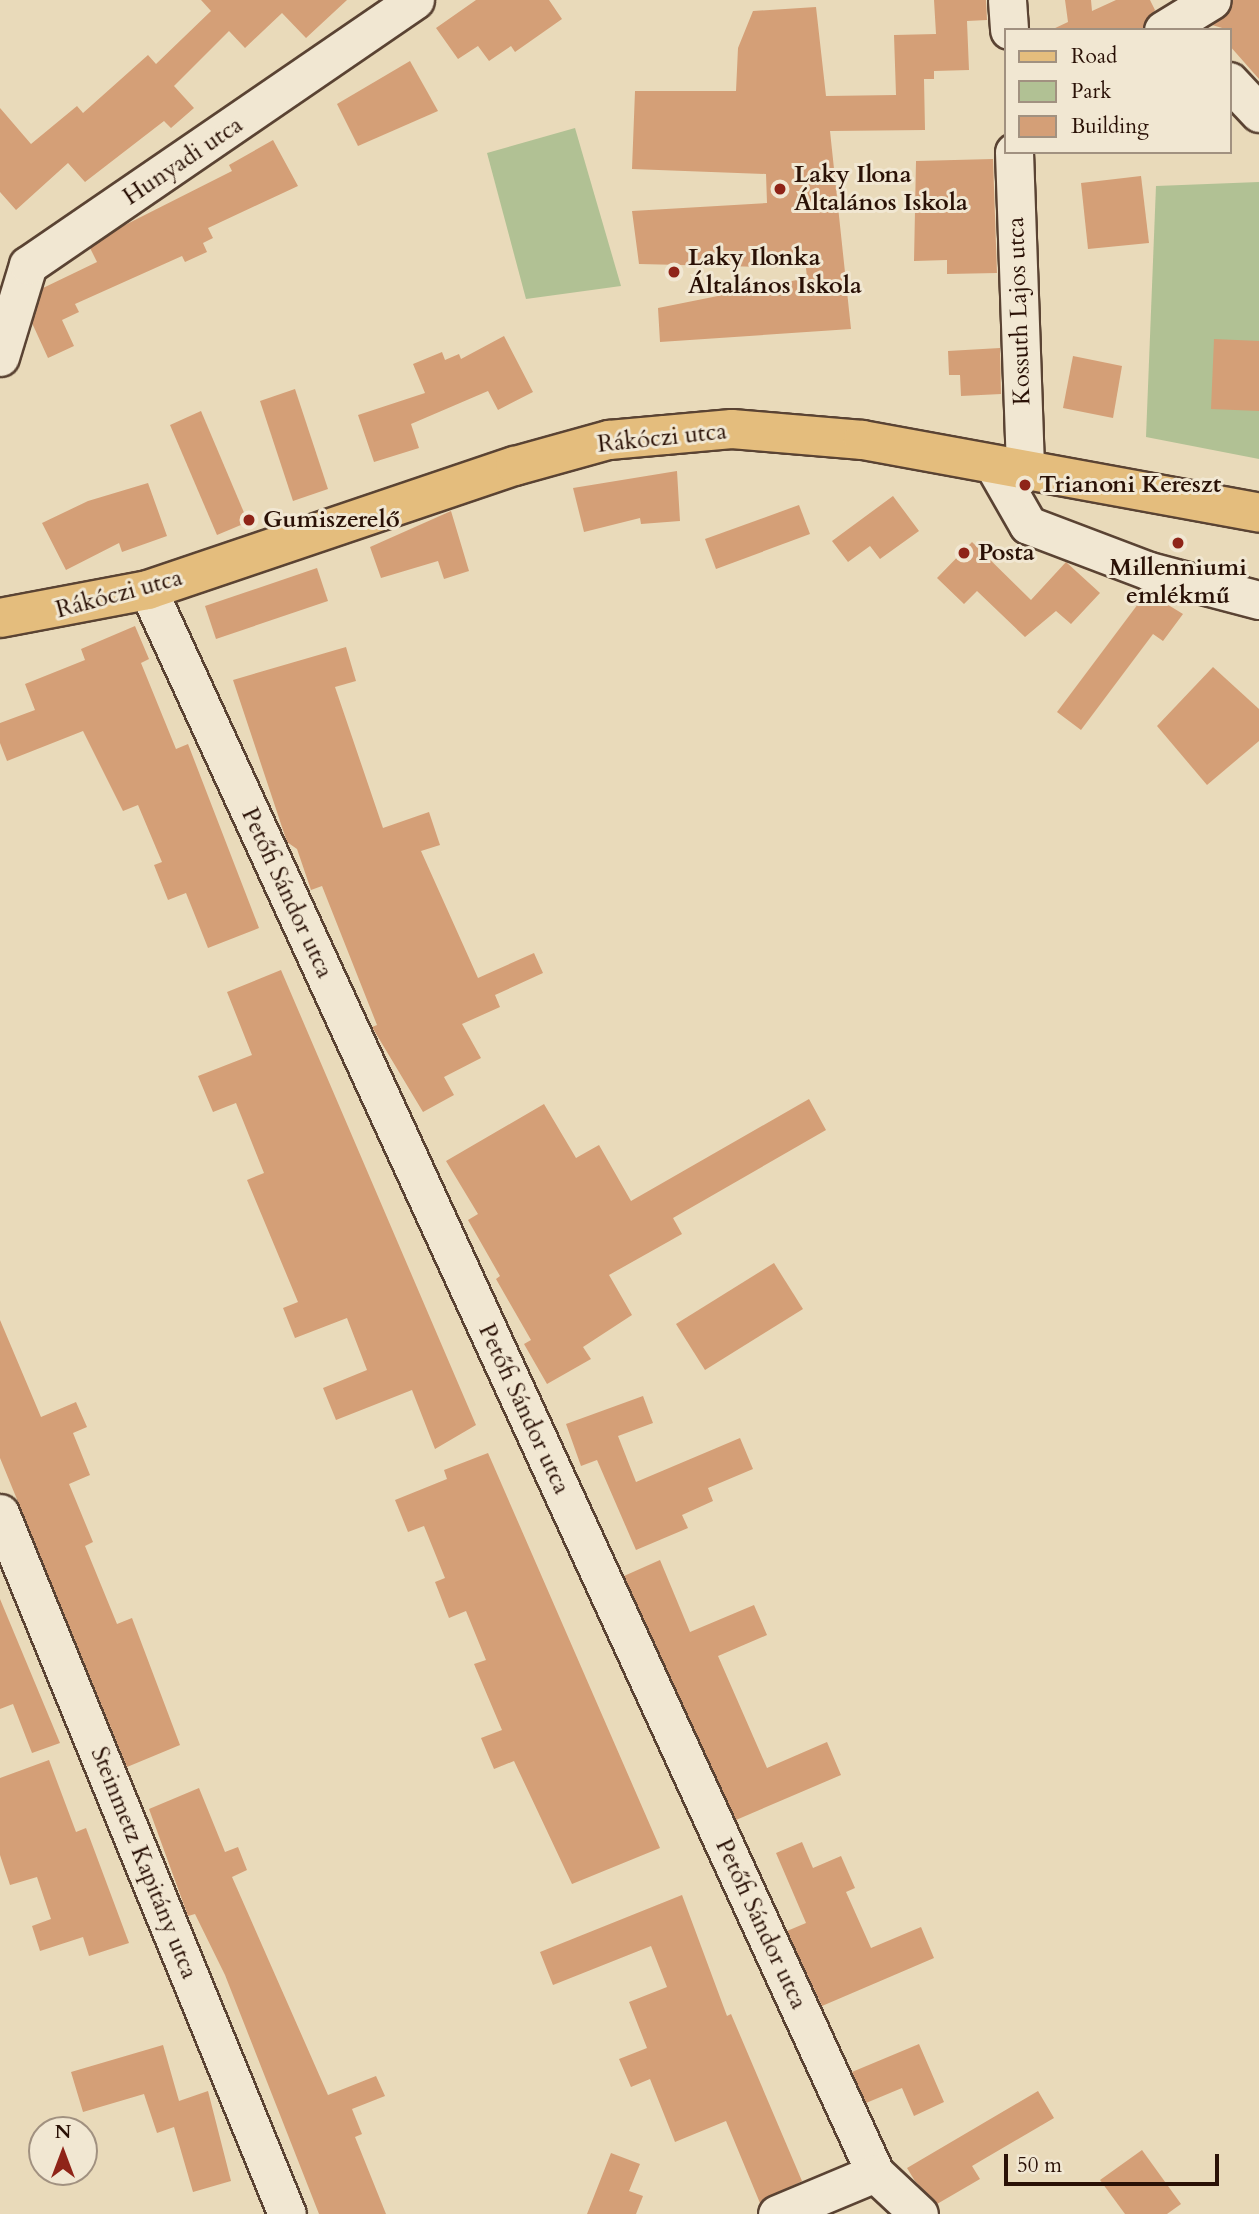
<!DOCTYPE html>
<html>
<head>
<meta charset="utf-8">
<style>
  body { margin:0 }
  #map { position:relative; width:1259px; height:2214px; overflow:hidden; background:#e9daba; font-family:Cardo,serif }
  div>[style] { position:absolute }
  .green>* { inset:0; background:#b1c194 }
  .building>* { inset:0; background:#d49f77 }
  .roads { filter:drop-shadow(2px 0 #5a4333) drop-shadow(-2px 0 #5a4333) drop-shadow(0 2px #5a4333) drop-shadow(0 -2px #5a4333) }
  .minor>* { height:37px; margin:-18.5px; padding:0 18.5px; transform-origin:18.5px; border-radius:18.5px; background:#f1e7d2 }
  .major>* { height:38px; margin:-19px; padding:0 19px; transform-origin:19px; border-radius:19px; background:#e4bd7d }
  .dots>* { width:19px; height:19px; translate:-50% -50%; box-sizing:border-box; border:4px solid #f1e7d2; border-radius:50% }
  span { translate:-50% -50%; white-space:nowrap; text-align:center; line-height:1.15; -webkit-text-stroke:6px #f1e7d2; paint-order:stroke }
  .street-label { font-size:24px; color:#2a1106 }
  .poi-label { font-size:24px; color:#2a1106; font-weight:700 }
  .left { translate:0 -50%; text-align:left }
  .legend { position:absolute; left:1004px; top:28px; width:228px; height:126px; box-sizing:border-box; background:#f1e7d2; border:2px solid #a19180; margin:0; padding:9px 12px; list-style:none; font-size:21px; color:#2a1106 }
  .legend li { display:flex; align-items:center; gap:14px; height:35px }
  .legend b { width:35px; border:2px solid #a19180 }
  .north { position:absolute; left:28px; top:2116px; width:70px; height:70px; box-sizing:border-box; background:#f1e7d2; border:2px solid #a19180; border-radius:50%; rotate:0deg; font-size:19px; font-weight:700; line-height:28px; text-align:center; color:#2a1106 }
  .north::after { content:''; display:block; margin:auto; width:24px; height:32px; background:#8f2418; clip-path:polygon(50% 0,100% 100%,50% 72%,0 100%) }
  .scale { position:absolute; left:1004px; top:2154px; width:215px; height:32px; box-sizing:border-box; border:4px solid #2a1106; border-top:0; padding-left:9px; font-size:21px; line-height:24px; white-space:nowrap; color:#2a1106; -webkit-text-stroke:5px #f1e7d2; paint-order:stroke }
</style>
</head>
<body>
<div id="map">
  <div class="green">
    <i style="clip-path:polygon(575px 128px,621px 286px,526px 299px,487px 153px)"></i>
    <i style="clip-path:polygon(1259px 182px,1259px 459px,1146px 437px,1156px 186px)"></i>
  </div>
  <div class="building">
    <i style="clip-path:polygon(201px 0,347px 0,306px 38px,282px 13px,245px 48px,229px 31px,174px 86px,194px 108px,171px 128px,164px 121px,85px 182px,68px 163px,16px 210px,0 192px,0 108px,31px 144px,77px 106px,83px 113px,148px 55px,156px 64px,211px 11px)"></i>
    <i style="clip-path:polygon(476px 0,549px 0,562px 19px,515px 52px,511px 46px,489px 61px,478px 46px,458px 59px,436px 28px)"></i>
    <i style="clip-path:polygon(934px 0,986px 0,987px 20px,967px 21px,969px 70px,934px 71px,934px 79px,924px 79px,925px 130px,830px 131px,851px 329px,660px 342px,658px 308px,807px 278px,806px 268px,639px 264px,632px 211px,767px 203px,766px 174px,632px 169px,635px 91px,736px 91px,738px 48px,753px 11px,816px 7px,826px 96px,896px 95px,894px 35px,936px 34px)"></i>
    <i style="clip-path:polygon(1065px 0,1091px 0,1092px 11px,1116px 0,1150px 0,1155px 10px,1142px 30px,1051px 30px,1068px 22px)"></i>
    <i style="clip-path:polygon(1233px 0,1259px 0,1259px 79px,1229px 45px,1229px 30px,1212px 25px)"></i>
    <i style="clip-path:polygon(410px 61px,438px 111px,358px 146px,337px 104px)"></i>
    <i style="clip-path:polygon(273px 140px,298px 186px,208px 228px,213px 238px,203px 243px,207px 252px,185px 262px,182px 256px,75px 304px,79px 312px,62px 320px,74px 346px,48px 358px,32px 323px,43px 288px,97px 262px,90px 248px,119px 228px,232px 171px,229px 165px)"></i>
    <i style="clip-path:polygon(993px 159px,997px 273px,947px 274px,947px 260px,914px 261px,916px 161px)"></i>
    <i style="clip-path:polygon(1141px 176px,1149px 243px,1088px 249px,1081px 183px)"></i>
    <i style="clip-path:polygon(504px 336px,533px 392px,498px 410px,488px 391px,411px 424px,419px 448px,374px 462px,358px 415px,425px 393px,413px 364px,442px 352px,445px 360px,459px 354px,461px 359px)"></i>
    <i style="clip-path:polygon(1214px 339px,1259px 341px,1259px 411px,1211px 409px)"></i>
    <i style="clip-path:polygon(1000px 348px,1001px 394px,961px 396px,960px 375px,949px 375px,948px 351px)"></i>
    <i style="clip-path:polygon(1073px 356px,1122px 366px,1113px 418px,1063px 408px)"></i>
    <i style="clip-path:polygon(295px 389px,328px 489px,293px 501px,260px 401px)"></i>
    <i style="clip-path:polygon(201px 411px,248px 522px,217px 535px,170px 425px)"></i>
    <i style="clip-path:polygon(677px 471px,680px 521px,641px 524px,640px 518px,584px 532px,573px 488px)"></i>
    <i style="clip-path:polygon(148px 483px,167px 536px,122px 552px,119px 543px,66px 570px,42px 523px,88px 501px)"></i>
    <i style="clip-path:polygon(893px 496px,919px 531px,880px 559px,870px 546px,848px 562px,832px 541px)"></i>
    <i style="clip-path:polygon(799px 505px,810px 534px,716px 569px,705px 539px)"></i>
    <i style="clip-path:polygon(451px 511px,469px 571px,444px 579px,438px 561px,381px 578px,370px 547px)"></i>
    <i style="clip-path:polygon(972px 542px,1031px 600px,1066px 562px,1100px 593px,1071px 624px,1056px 611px,1025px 637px,977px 591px,964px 604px,937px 578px)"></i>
    <i style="clip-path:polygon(317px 568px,328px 601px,216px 639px,205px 606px)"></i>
    <i style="clip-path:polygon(1147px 592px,1183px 614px,1163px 641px,1153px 634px,1081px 730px,1057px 712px)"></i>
    <i style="clip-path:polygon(135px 626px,149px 659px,141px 663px,176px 749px,188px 744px,259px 928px,208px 948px,186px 893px,168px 900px,154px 865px,162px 862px,138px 805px,123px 811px,83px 731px,7px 761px,0 743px,0 723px,35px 710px,25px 684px,85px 660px,81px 649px)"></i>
    <i style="clip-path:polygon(346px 647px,356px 681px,335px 687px,383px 828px,429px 812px,440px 845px,421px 851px,478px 978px,534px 953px,543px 973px,495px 995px,500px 1007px,462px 1024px,481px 1058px,444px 1077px,454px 1095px,423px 1112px,372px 1027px,377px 1025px,322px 886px,311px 890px,297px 849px,287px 842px,233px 680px)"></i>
    <i style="clip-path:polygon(1213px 667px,1259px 709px,1259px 741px,1207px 785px,1157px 726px)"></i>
    <i style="clip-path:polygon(281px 970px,476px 1425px,435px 1449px,412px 1390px,336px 1420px,323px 1388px,367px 1370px,347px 1318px,295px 1338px,283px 1308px,298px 1302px,247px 1180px,264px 1173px,236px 1103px,213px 1112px,198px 1076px,252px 1055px,227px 992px)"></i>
    <i style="clip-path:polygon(809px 1099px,826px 1130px,673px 1218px,682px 1234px,609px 1275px,632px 1315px,583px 1347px,591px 1359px,547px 1384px,524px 1344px,531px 1340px,496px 1279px,500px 1276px,468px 1220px,478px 1214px,446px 1161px,544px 1104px,576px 1158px,599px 1145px,631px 1201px)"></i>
    <i style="clip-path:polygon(774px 1263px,803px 1309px,705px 1370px,676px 1324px)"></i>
    <i style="clip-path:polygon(0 1320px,41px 1417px,76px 1402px,87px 1427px,73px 1433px,90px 1475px,69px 1484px,93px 1542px,85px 1546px,117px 1624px,132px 1618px,180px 1745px,127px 1767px,0 1458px)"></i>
    <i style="clip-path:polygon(643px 1396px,653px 1423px,618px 1436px,636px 1482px,740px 1438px,753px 1469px,708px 1488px,713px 1501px,682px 1515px,688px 1528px,636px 1550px,597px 1460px,581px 1466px,566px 1424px)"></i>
    <i style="clip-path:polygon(488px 1453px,660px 1848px,572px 1884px,514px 1761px,494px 1769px,481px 1738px,502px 1730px,474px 1664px,486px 1660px,466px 1611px,449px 1618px,435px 1582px,445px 1578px,424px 1526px,408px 1532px,395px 1500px,447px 1479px,444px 1470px)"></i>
    <i style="clip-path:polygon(660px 1560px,690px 1632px,754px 1605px,767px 1635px,718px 1656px,767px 1768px,827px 1742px,841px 1775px,736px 1820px,624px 1576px)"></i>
    <i style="clip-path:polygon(0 1599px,60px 1743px,32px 1753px,13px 1704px,0 1709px)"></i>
    <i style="clip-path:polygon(49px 1760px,76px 1832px,86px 1828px,129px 1943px,89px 1956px,83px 1937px,40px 1951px,32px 1926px,51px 1919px,37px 1877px,10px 1885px,0 1855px,0 1778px)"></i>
    <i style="clip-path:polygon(199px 1788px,225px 1852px,238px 1847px,247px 1870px,232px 1877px,328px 2095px,376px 2076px,385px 2096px,352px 2109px,362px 2134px,355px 2137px,386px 2214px,319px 2214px,225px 1975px,195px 1914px,188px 1916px,149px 1809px)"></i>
    <i style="clip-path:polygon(802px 1842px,813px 1868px,841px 1856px,855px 1888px,846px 1892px,871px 1948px,921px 1927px,934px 1958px,822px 2006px,787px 1931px,806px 1923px,776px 1853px)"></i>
    <i style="clip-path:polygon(682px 1895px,727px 2016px,731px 2014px,802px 2181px,760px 2203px,726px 2121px,675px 2142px,650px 2079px,631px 2087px,619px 2059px,647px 2048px,629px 2002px,667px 1987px,651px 1946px,553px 1985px,540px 1952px)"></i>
    <i style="clip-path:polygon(919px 2044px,944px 2102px,914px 2116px,902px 2088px,866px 2103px,852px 2072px)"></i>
    <i style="clip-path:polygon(163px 2045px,179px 2101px,208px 2091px,231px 2181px,193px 2192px,174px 2127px,157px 2133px,144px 2094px,83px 2112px,71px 2072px)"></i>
    <i style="clip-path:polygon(1038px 2091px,1054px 2118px,972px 2166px,980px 2179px,937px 2204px,915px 2181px,907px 2168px)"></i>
    <i style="clip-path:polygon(1142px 2150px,1181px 2204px,1167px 2214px,1125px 2214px,1100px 2180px)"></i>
    <i style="clip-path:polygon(611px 2153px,640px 2164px,629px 2191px,643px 2196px,636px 2214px,587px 2214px)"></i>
  </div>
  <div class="roads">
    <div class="minor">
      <i style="left:1007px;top:0;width:30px;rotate:86deg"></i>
      <i style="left:1163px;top:30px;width:57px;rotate:-31.5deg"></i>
      <i style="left:1229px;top:81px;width:44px;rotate:46.8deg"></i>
      <i style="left:1014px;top:152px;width:318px;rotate:88deg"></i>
      <i style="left:0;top:357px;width:96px;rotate:-73.1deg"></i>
      <i style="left:28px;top:265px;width:469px;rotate:-34.4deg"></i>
      <i style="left:993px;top:464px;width:70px;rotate:60.2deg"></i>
      <i style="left:1028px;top:525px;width:129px;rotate:20.8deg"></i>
      <i style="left:1149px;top:571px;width:114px;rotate:14.8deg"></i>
      <i style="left:148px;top:590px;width:1742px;rotate:65.33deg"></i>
      <i style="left:875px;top:2173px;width:60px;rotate:43deg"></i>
      <i style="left:0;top:1513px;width:757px;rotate:67.74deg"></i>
      <i style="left:777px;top:2214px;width:106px;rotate:-22.7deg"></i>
    </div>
    <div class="major">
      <i style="left:0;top:618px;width:151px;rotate:-10.7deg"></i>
      <i style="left:148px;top:590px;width:387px;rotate:-18.7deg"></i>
      <i style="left:515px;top:466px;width:98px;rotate:-15.5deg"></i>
      <i style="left:609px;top:440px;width:56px;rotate:-5.1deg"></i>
      <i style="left:665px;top:435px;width:67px;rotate:-5.1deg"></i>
      <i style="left:732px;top:429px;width:131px;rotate:4.8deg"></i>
      <i style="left:863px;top:440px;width:403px;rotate:10.4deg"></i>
    </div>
  </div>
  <div class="dots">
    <i style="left:780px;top:189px;background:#8f2418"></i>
    <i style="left:674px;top:272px;background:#8f2418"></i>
    <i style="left:1025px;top:485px;background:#8f2418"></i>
    <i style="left:249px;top:520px;background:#8f2418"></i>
    <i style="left:1178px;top:543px;background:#8f2418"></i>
    <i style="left:964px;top:553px;background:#8f2418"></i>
  </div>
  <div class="street-label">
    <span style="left:183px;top:161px;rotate:-34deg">Hunyadi utca</span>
    <span style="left:1019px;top:311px;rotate:-92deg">Kossuth Lajos utca</span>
    <span style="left:662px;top:438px;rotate:-6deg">Rákóczi utca</span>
    <span style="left:119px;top:594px;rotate:-15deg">Rákóczi utca</span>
    <span style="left:287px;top:893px;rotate:65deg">Petőfi Sándor utca</span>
    <span style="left:524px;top:1409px;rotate:65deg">Petőfi Sándor utca</span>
    <span style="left:144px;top:1863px;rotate:68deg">Steinmetz Kapitány utca</span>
    <span style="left:761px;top:1924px;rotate:65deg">Petőfi Sándor utca</span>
  </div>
  <div class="poi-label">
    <span class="left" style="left:794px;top:189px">Laky Ilona<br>Általános Iskola</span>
    <span class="left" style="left:688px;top:272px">Laky Ilonka<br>Általános Iskola</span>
    <span class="left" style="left:1039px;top:485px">Trianoni Kereszt</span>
    <span class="left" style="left:263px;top:520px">Gumiszerelő</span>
    <span class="left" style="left:978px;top:553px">Posta</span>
    <span style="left:1178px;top:582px">Millenniumi<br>emlékmű</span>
  </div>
  <ul class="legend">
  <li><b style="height:9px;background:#e4bd7d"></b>Road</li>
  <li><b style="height:19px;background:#b1c194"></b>Park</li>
  <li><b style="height:19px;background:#d49f77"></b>Building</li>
  </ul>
  <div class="north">N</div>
  <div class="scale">50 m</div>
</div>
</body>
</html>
